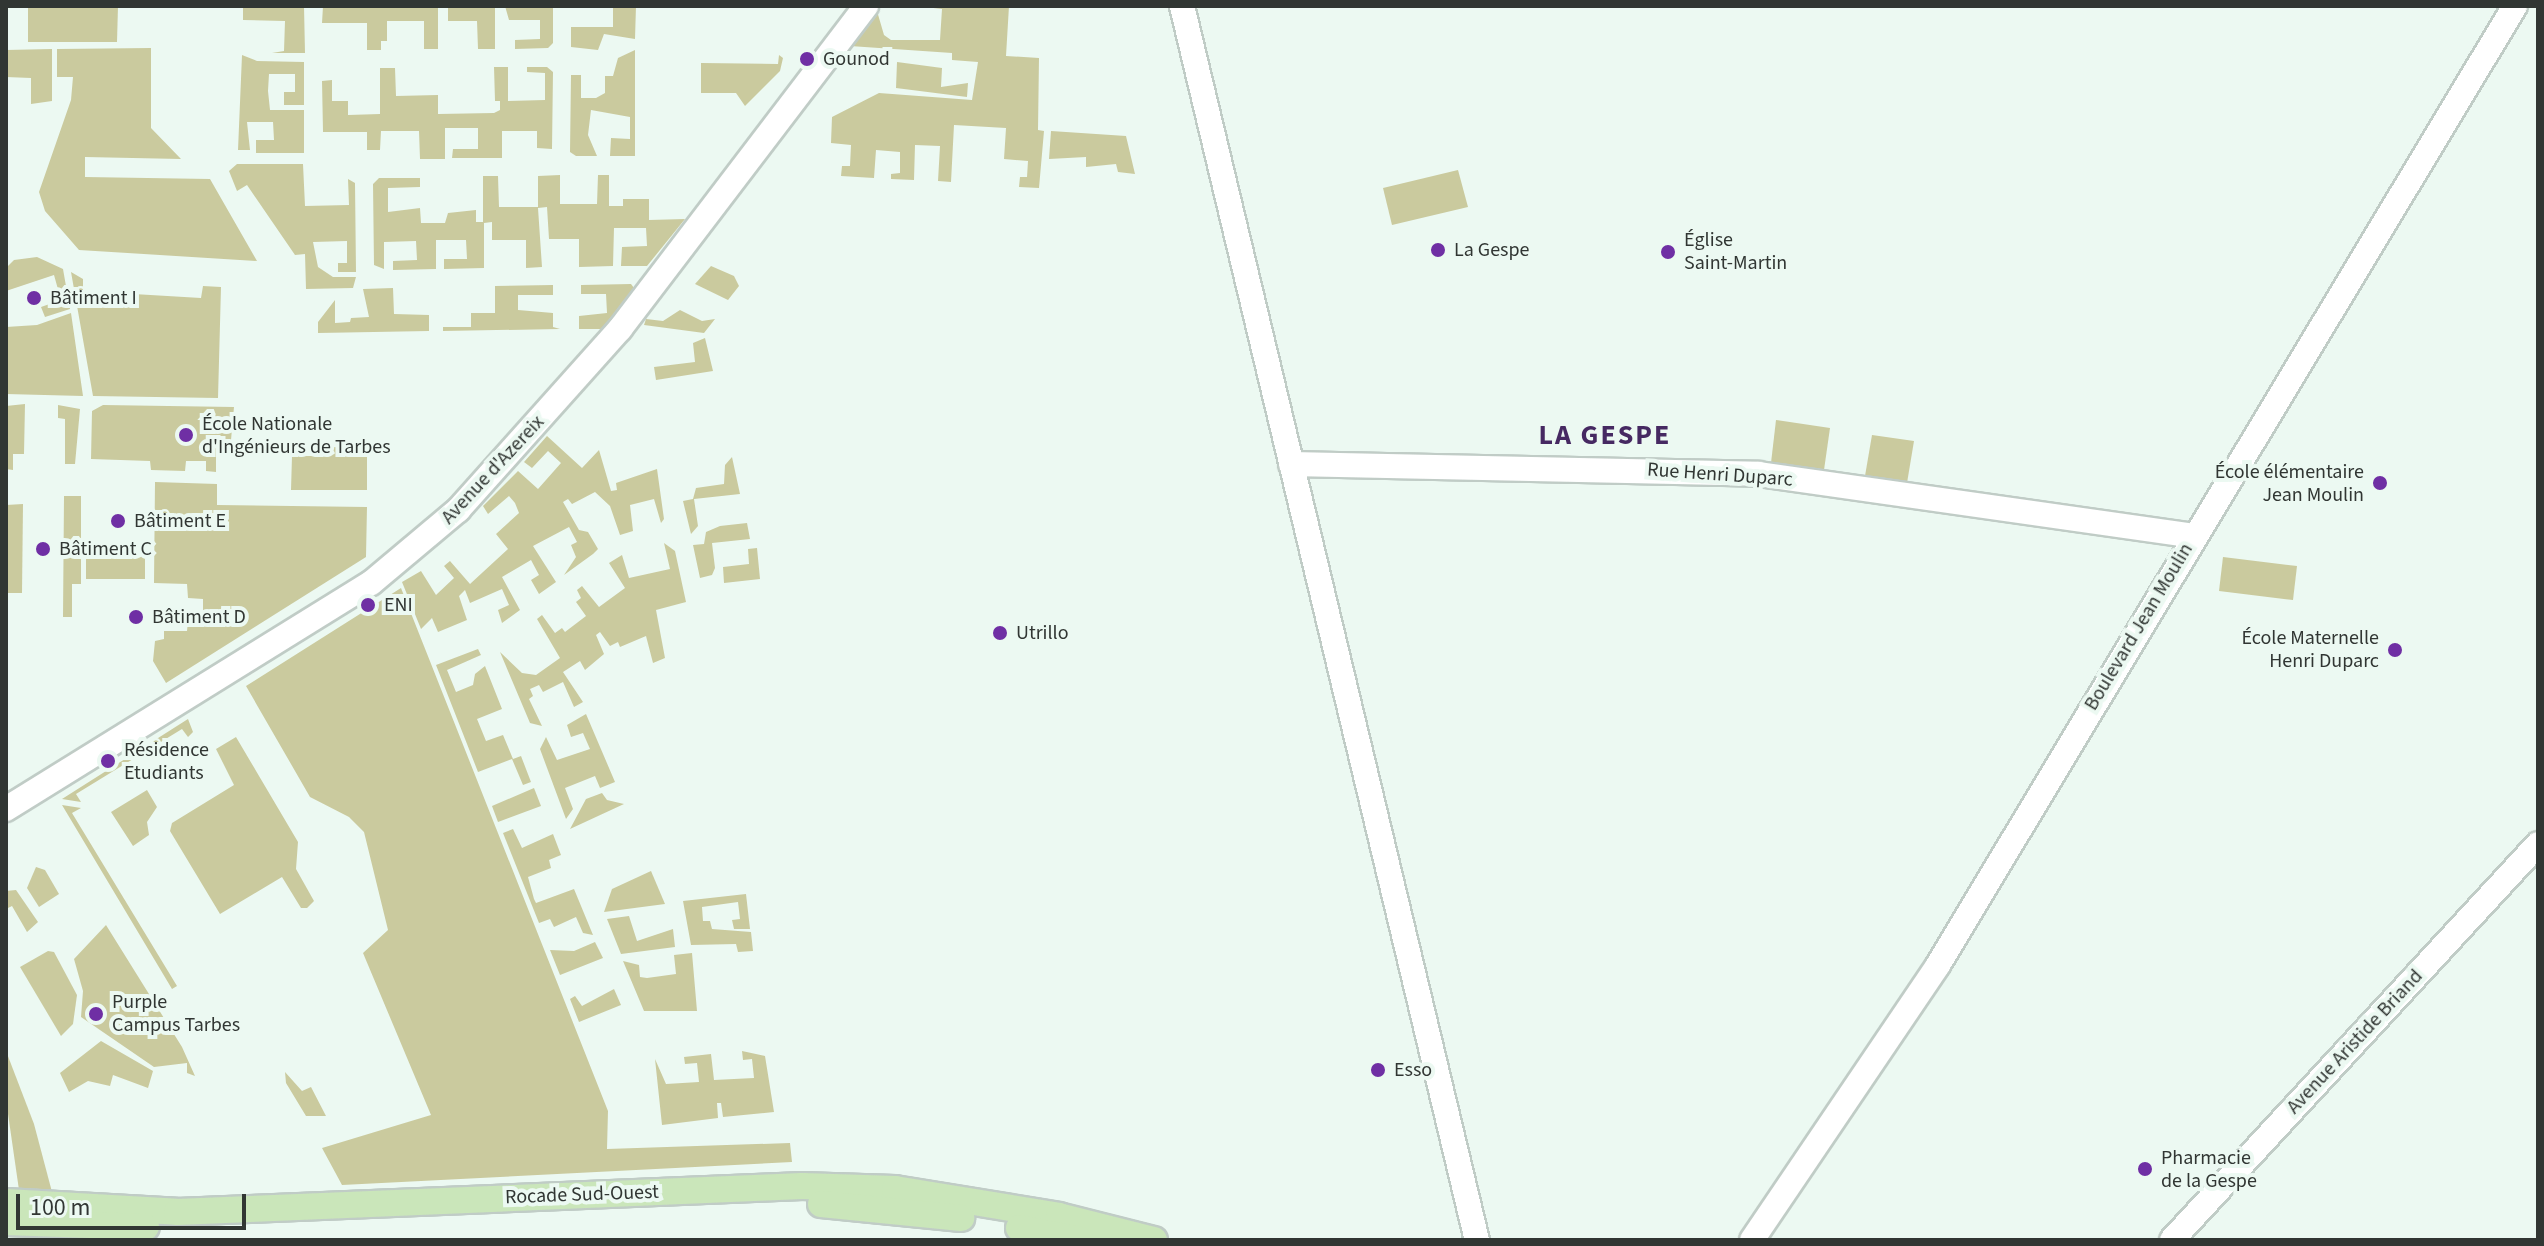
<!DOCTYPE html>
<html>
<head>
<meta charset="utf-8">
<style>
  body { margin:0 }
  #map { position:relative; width:2544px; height:1246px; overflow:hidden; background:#ecf9f2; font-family:"Source Sans 3",sans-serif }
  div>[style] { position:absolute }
  .green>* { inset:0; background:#caca9e }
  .roads { filter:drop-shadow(2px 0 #c0ccc6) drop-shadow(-2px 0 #c0ccc6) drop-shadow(0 2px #c0ccc6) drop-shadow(0 -2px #c0ccc6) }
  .secondary>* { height:24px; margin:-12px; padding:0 12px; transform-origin:12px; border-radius:12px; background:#fff }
  .primary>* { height:26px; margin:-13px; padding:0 13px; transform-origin:13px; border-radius:13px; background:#cae6ba }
  .dots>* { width:22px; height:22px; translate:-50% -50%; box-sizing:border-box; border:4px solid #ecf9f2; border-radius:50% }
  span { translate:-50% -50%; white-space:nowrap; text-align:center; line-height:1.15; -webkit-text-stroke:8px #ecf9f2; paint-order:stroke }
  .poi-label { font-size:20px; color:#313633 }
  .left { translate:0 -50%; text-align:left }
  .right { translate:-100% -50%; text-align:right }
  .street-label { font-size:20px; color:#313633 }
  .district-label { font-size:28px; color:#462962; font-weight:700; letter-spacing:2px }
  .frame { position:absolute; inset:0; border:8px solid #313633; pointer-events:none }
  .scale { position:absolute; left:16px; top:1194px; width:230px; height:36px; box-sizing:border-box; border:4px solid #313633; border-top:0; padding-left:10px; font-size:24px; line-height:28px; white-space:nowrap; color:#313633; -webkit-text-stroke:6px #ecf9f2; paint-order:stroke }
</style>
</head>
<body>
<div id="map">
  <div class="green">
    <i style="clip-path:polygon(28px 6px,118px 6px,117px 42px,28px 42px)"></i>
    <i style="clip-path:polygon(243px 6px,304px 6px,305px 53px,272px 53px,284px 51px,285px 21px,243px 20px)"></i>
    <i style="clip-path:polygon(323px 6px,438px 6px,438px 49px,424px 49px,424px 21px,387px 21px,387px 41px,381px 41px,381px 50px,367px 50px,367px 23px,322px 23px)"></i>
    <i style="clip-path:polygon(448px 6px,495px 6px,495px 49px,478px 49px,477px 21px,448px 21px)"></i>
    <i style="clip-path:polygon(505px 6px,553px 6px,553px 43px,548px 48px,515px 49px,515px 40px,540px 39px,540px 20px,509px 20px)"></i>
    <i style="clip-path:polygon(613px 6px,846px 6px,636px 6px,635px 39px,604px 34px,598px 50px,571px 47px,571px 27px,613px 27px)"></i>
    <i style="clip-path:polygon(916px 6px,1009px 6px,1006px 56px,1039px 58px,1038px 130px,1044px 131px,1039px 188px,1019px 187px,1020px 177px,1027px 177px,1028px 161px,1004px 159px,1006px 128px,954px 125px,951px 182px,938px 181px,940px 146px,915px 145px,914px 180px,891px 179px,891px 174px,900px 173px,900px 152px,876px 150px,874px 178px,841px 176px,842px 166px,850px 166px,851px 145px,831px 143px,832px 117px,879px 93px,972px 100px,978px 62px,952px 60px,952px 53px,850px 46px,877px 11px,884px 35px,891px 40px,940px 40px,942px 9px)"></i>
    <i style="clip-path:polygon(151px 48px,151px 128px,181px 159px,85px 157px,85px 177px,210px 179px,257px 261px,79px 250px,45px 211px,39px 192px,71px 100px,73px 77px,57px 77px,57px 49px)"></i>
    <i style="clip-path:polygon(52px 49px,52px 101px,31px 104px,31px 78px,6px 77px,6px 50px)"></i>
    <i style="clip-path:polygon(635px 50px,635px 156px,610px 156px,611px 138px,630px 139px,630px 117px,591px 110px,588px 135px,597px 156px,576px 156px,570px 152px,571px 75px,581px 75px,581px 98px,596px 98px,605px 93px,605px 76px,613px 76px,618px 58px)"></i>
    <i style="clip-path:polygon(242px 55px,257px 61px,304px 62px,304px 105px,284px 105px,284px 92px,295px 92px,295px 74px,269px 74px,268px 91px,270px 110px,304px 110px,304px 153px,256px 153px,256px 140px,274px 140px,273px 122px,247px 122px,250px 150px,238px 150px)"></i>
    <i style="clip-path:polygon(779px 55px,783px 58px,780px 71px,745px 106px,736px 93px,701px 93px,701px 63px,778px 64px)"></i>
    <i style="clip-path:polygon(897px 62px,942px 68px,941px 87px,968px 83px,967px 97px,896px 88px)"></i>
    <i style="clip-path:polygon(494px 67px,508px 67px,508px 101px,545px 100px,545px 73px,527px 72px,527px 67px,547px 67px,553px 72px,552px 149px,537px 148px,537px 131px,502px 131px,502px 158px,452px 158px,453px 149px,478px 149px,478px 128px,445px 128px,445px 159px,420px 159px,419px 131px,381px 131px,380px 150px,367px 150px,367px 132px,323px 132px,322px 81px,332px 80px,332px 101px,348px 101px,348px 115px,380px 114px,380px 68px,395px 68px,396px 96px,438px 95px,438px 114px,494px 113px,500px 110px,500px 101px,495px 101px)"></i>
    <i style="clip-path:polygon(1051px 131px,1126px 136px,1135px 174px,1118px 172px,1116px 164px,1086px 167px,1086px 157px,1049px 159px)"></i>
    <i style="clip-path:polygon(237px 164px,303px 164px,305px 206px,349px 205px,348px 179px,355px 183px,356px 272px,338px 272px,338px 263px,347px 263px,347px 241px,313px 242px,318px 267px,333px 277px,356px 277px,353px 288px,306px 289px,305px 254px,295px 255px,247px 185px,237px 191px,229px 171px)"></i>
    <i style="clip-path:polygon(1458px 170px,1468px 207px,1392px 225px,1383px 188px)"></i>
    <i style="clip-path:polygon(560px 175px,560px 204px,597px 204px,598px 175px,609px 175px,609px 206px,623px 206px,623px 199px,649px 199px,649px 220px,685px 219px,647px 266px,621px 266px,622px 247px,647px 246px,646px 228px,614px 228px,613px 266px,579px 267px,579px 239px,549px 239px,547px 207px,538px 208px,542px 267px,526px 268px,526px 240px,492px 240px,492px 222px,484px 223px,484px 268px,444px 269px,444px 259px,467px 259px,466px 240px,436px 240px,436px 269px,393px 270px,393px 261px,417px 260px,416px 241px,384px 242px,384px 269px,374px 265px,373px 184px,379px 178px,420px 178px,420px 187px,388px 188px,388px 212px,420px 208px,421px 223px,445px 223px,448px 213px,476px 210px,476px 222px,483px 222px,483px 176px,498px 176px,499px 207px,538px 207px,538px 176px)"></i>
    <i style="clip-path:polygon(37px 257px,63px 269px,70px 309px,45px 317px,41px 307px,61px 300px,54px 275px,6px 291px,6px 268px,14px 260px)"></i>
    <i style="clip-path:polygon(711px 266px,734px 276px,739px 286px,728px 300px,695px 284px)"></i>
    <i style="clip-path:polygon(71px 272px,83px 279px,83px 291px,201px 298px,203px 286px,221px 287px,218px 398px,93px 396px)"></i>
    <i style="clip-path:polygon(631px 284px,634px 288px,602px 329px,579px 329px,579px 316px,607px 313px,606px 294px,581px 294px,581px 285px)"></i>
    <i style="clip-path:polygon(553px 285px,553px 295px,518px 295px,518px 310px,553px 313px,553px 327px,560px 329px,443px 331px,443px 327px,471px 327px,471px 313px,495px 313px,495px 286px)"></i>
    <i style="clip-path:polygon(393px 288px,394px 314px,429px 315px,429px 331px,318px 333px,318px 322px,335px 300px,335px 323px,350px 322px,351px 318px,369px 317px,363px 289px)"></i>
    <i style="clip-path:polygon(680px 310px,702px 321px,715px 319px,704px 333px,644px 325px,646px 319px,663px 321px)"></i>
    <i style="clip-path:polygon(71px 313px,83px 396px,6px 394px,6px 327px,37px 325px)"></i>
    <i style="clip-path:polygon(705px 338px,713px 371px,656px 380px,654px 367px,695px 362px,693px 343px)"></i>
    <i style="clip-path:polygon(25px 404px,24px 454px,13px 454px,13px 470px,6px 469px,6px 406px)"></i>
    <i style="clip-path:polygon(58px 405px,80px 409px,75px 464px,65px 464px,65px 419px,58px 418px)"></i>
    <i style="clip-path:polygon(103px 405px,234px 407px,230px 451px,216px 451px,216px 472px,206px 471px,206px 461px,186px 461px,185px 471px,151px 470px,150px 461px,91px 459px,92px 411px)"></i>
    <i style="clip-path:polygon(1776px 420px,1830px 428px,1824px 470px,1771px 463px)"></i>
    <i style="clip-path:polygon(1872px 435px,1914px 441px,1907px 483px,1865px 476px)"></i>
    <i style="clip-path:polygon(547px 436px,582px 468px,599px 450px,611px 491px,617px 490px,616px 483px,657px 469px,664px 519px,661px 523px,654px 499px,630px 505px,633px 531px,620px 535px,610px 506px,595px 492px,572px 504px,568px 499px,563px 502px,579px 530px,588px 532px,598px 549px,593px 554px,564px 575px,576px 557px,571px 545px,577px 542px,569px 527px,533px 546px,556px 582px,539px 594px,531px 580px,539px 575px,531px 560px,502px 577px,520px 610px,502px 623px,498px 610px,509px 605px,502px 589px,470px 603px,465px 590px,459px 596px,467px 620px,438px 632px,432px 618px,421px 629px,402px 582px,421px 571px,436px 595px,454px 578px,444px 566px,450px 561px,470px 584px,508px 549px,496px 534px,519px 513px,515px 503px,509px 496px,488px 514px,483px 506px,518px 471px,538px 489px,561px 463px,548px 451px,532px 468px,524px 462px)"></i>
    <i style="clip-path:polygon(330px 447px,367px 448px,367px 490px,291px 490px,292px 456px,329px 456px)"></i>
    <i style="clip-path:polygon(732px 457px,740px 494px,694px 499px,698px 526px,691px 534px,683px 501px,693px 499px,696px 488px,724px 484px,725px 465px)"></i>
    <i style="clip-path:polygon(155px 482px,217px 484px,217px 505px,367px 507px,366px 557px,166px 683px,153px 661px,155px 641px,164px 639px,164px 631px,187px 631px,188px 620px,203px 619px,203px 599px,188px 598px,187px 584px,154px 583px)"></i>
    <i style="clip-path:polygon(64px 496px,81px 496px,81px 584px,72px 584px,72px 617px,63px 617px)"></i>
    <i style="clip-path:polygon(23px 504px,22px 593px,6px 593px,6px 505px)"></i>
    <i style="clip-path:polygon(747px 523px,750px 539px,712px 543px,715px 568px,712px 575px,700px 578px,693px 545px,704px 544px,706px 532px,720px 526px)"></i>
    <i style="clip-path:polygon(664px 543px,675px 551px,686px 602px,656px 610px,665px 658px,653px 663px,646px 636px,620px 647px,618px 642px,610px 646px,600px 632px,596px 635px,604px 654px,585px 670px,580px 661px,563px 672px,583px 702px,574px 707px,563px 682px,543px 692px,539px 685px,530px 689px,533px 696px,529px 699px,542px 726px,530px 723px,500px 652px,522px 673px,536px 675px,560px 658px,537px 619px,542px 615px,555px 633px,562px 628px,565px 632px,586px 616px,576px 602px,581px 598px,577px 590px,582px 586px,599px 607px,625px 588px,609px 563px,622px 555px,629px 578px,670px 569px)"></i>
    <i style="clip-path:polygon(86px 547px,145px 548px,145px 579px,86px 579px)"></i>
    <i style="clip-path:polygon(757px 548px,760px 579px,724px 583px,723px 567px,749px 564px,748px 549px)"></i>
    <i style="clip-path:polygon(2223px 557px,2297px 566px,2293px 600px,2219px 591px)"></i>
    <i style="clip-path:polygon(401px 588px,608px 1111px,607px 1149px,790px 1143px,792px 1162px,342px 1185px,322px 1148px,431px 1115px,363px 953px,388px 930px,364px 832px,349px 817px,310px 797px,246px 686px)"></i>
    <i style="clip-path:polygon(478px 649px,481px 655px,447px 670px,456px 692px,473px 685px,475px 674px,485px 666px,502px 709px,477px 719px,486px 741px,503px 735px,513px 759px,521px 756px,531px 782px,523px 785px,512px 759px,478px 772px,436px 665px)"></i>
    <i style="clip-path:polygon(586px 714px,615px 782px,600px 788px,595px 776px,565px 788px,573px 809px,566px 819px,540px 749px,546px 737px,557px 760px,590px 749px,583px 733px,571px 737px,567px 725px)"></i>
    <i style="clip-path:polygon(188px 719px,193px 732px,188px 737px,182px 729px,76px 794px,81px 802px,62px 799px)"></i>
    <i style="clip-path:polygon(236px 737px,298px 842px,296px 869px,314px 901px,307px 908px,301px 908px,282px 877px,220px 914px,170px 831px,172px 823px,234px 785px,216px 749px)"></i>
    <i style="clip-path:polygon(534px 788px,541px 806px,498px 822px,492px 806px)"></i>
    <i style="clip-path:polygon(147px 790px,157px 807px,147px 822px,149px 835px,133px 846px,111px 812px)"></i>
    <i style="clip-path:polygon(602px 793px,607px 800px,624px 804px,570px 829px,586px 799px)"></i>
    <i style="clip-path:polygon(62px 805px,81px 808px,72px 813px,177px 986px,172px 989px)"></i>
    <i style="clip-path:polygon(513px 829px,522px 848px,553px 834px,561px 855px,549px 860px,551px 868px,528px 877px,534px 899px,536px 903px,574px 889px,593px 935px,583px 933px,576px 917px,554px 927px,550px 919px,539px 923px,503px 833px)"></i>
    <i style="clip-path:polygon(36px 867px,45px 870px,59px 894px,39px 907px,27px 888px)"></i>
    <i style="clip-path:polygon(651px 871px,665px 904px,604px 912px,612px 889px)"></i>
    <i style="clip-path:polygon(16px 890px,38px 922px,27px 932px,12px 906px,6px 909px,6px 891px)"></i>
    <i style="clip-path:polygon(746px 894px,750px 929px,734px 929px,732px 920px,740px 919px,738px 902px,702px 907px,703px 921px,710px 921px,712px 929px,751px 932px,753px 951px,738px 952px,736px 944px,691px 945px,683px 901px)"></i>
    <i style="clip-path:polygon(629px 916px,637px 941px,673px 929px,675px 947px,621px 954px,607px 919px)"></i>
    <i style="clip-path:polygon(106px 925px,182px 1047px,195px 1076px,187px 1073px,187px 1063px,154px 1067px,81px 1017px,83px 991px,74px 959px)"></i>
    <i style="clip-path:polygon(595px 942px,603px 958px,560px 975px,550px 950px,574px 951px)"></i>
    <i style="clip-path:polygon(48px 951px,54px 952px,77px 995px,73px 1024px,61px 1036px,20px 967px)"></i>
    <i style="clip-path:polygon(692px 953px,697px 1011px,644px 1011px,623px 961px,639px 965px,640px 977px,647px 978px,676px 974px,674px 955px)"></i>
    <i style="clip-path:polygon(614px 989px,621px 1005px,579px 1022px,570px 999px,575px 996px,582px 1006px)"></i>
    <i style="clip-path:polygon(101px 1041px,153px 1071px,148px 1088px,113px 1075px,110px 1086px,88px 1081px,69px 1092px,60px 1073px)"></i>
    <i style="clip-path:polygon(6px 1051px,34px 1124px,52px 1192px,19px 1190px,6px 1100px)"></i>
    <i style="clip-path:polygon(742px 1051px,765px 1056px,774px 1112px,723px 1117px,721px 1103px,717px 1103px,718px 1118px,662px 1125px,655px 1059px,666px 1084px,699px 1082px,697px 1063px,685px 1064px,684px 1057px,711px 1054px,714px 1080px,754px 1078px,752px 1059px,743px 1060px)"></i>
    <i style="clip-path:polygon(285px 1072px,302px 1091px,311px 1087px,326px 1116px,306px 1116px,286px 1083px)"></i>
  </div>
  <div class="roads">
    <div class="secondary">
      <i style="left:1182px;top:6px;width:1269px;rotate:76.56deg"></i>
      <i style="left:1291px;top:464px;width:468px;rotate:1.2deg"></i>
      <i style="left:1759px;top:474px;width:438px;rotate:8.1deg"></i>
      <i style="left:6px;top:809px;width:429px;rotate:-31.8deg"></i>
      <i style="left:371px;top:583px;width:114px;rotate:-40deg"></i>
      <i style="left:458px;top:510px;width:243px;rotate:-48.2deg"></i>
      <i style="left:620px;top:329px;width:406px;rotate:-52.7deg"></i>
      <i style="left:1752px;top:1240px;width:332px;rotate:-55.9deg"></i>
      <i style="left:1938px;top:965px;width:1119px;rotate:-58.97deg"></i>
      <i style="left:2172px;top:1240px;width:539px;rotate:-47.25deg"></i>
    </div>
    <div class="primary">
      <i style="left:6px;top:1202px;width:171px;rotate:3.3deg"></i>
      <i style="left:177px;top:1212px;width:626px;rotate:-2.38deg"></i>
      <i style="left:802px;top:1186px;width:93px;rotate:1.8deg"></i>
      <i style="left:895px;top:1189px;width:166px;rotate:9.3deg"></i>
      <i style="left:1059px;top:1216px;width:98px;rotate:14.2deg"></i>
      <i style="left:821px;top:1204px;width:141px;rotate:5.7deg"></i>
      <i style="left:6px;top:1222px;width:140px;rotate:2deg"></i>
      <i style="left:1019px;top:1228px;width:63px;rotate:11deg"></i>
    </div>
  </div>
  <div class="dots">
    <i style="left:807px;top:59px;background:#6f2fa4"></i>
    <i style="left:1438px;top:250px;background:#6f2fa4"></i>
    <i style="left:1668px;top:252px;background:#6f2fa4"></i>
    <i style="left:34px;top:298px;background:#6f2fa4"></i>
    <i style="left:186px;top:435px;background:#6f2fa4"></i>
    <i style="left:2380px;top:483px;background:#6f2fa4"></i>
    <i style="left:118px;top:521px;background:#6f2fa4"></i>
    <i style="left:43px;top:549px;background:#6f2fa4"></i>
    <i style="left:368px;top:605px;background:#6f2fa4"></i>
    <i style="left:136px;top:617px;background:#6f2fa4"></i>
    <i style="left:1000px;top:633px;background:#6f2fa4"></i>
    <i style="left:2395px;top:650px;background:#6f2fa4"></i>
    <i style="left:108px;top:761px;background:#6f2fa4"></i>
    <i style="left:96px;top:1014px;background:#6f2fa4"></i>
    <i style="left:1378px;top:1070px;background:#6f2fa4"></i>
    <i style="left:2145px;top:1169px;background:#6f2fa4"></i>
  </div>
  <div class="poi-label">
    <span class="left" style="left:823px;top:59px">Gounod</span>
    <span class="left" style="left:1684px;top:252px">Église<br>Saint-Martin</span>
    <span class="left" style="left:1454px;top:250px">La Gespe</span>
    <span class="left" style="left:50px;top:298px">Bâtiment I</span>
    <span class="left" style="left:202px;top:436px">École Nationale<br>d'Ingénieurs de Tarbes</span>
    <span class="right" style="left:2364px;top:484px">École élémentaire<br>Jean Moulin</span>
    <span class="left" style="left:134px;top:521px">Bâtiment E</span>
    <span class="left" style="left:59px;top:549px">Bâtiment C</span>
    <span class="left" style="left:384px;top:605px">ENI</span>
    <span class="left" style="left:152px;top:617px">Bâtiment D</span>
    <span class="left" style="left:1016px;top:633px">Utrillo</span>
    <span class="right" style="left:2379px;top:650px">École Maternelle<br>Henri Duparc</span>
    <span class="left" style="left:124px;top:762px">Résidence<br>Etudiants</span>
    <span class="left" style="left:112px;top:1014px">Purple<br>Campus Tarbes</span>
    <span class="left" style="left:1394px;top:1070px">Esso</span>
    <span class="left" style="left:2161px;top:1170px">Pharmacie<br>de la Gespe</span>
  </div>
  <div class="street-label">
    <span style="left:493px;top:470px;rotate:-47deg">Avenue d'Azereix</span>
    <span style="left:1720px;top:475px;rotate:4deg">Rue Henri Duparc</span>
    <span style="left:2139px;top:627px;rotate:-59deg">Boulevard Jean Moulin</span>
    <span style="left:2355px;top:1042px;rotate:-47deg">Avenue Aristide Briand</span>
    <span style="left:582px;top:1195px;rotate:-2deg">Rocade Sud-Ouest</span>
  </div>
  <div class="district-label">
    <span style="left:1605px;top:435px">LA GESPE</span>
  </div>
  <div class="frame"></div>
  <div class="scale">100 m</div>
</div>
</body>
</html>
